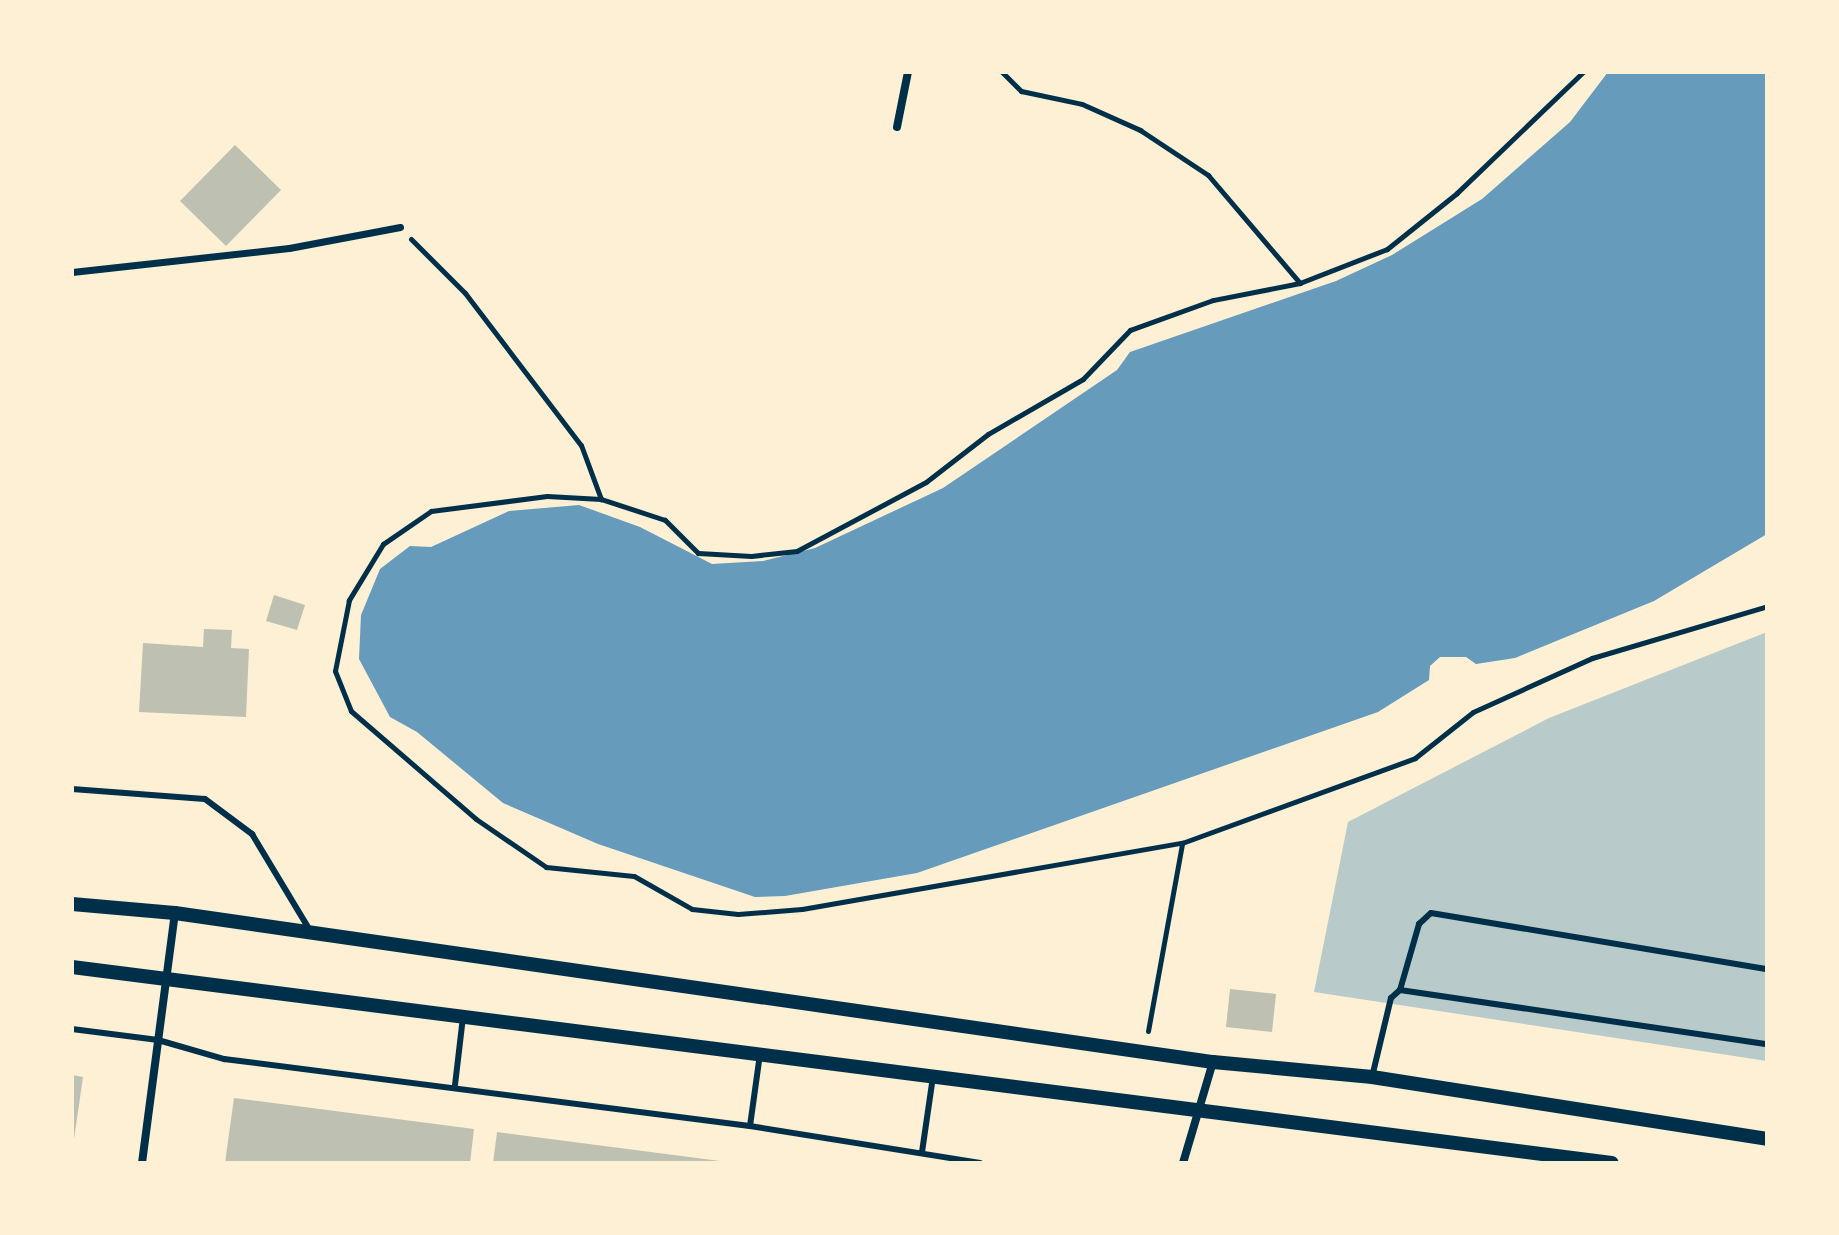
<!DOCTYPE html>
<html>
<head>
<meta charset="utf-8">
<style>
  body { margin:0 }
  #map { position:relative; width:1839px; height:1235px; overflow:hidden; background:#fdf0d5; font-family:"Zilla Slab",serif }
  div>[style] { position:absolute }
  .green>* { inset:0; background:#b9caca }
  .water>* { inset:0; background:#669bbc }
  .building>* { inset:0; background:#bec0b2 }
  .path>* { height:5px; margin:-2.5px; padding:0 2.5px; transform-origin:2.5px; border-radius:2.5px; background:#003049 }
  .service>* { height:6px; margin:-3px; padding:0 3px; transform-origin:3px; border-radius:3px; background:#003049 }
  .pedestrian>* { height:7px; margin:-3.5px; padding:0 3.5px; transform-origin:3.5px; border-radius:3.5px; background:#003049 }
  .minor>* { height:8px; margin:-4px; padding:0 4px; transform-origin:4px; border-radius:4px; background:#003049 }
  .tertiary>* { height:14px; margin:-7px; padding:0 7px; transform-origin:7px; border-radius:7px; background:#003049 }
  span { translate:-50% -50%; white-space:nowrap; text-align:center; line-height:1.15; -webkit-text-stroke:6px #fdf0d5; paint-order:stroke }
  .frame { position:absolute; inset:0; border:74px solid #fdf0d5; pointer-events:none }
</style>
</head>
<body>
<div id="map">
  <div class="green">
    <i style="clip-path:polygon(1767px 632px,1767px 1061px,1314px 992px,1348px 822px,1549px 718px)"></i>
  </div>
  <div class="water">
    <i style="clip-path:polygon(1608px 72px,1767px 72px,1767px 534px,1654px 601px,1515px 658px,1476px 664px,1466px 657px,1440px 657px,1430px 666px,1429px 680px,1378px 712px,917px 873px,785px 896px,755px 897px,598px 844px,503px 803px,417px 732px,390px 717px,359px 659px,361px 615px,380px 569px,410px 546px,431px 547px,509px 511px,579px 505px,640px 527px,712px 564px,763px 561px,815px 548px,943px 488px,1117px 370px,1130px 352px,1336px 281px,1392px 255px,1482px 199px,1570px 122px)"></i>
  </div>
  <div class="building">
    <i style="clip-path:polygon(235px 145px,281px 190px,226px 246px,180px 201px)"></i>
    <i style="clip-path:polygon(274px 595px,305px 605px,297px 630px,266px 621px)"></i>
    <i style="clip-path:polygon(204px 629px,232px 630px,231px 648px,249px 649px,246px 717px,139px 712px,143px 643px,203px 647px)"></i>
    <i style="clip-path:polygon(1230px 989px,1276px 994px,1272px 1032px,1226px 1027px)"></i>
    <i style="clip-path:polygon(72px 1075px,83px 1077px,74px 1139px,72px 1139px)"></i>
    <i style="clip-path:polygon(234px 1098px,474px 1129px,470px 1163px,225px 1163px)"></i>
    <i style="clip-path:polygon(497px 1132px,720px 1161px,720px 1163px,493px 1163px)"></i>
  </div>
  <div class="path">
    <i style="left:1002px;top:72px;width:27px;rotate:45deg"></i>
    <i style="left:1021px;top:91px;width:62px;rotate:12deg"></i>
    <i style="left:1082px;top:104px;width:64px;rotate:24.1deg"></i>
    <i style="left:1140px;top:130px;width:82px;rotate:33.5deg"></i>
    <i style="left:1208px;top:175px;width:142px;rotate:49.6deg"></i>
    <i style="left:1583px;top:72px;width:175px;rotate:136.2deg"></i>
    <i style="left:1457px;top:193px;width:90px;rotate:141.3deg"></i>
    <i style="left:1387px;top:249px;width:93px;rotate:158.7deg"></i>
    <i style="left:1300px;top:283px;width:89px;rotate:168.9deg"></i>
    <i style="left:1213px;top:300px;width:88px;rotate:160.1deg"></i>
    <i style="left:1130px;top:330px;width:68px;rotate:133.8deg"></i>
    <i style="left:1083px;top:379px;width:110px;rotate:149.9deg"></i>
    <i style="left:988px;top:434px;width:78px;rotate:142.3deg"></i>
    <i style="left:926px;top:482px;width:146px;rotate:151.9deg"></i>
    <i style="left:797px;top:551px;width:46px;rotate:173.8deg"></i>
    <i style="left:751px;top:556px;width:53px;rotate:-176.8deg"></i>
    <i style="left:698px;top:553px;width:47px;rotate:-135deg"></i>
    <i style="left:665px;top:520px;width:67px;rotate:-161.8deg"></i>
    <i style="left:601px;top:499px;width:54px;rotate:-176.8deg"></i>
    <i style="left:547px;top:496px;width:117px;rotate:172.6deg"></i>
    <i style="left:431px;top:511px;width:58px;rotate:145.5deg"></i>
    <i style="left:383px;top:544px;width:66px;rotate:121.3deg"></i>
    <i style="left:349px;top:600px;width:72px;rotate:101.2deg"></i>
    <i style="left:335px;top:671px;width:43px;rotate:68.2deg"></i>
    <i style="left:351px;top:711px;width:165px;rotate:40.8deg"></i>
    <i style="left:476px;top:819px;width:85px;rotate:34.4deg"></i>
    <i style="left:546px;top:867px;width:88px;rotate:5.8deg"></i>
    <i style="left:634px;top:876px;width:67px;rotate:29.6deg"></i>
    <i style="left:692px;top:909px;width:46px;rotate:6.2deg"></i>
    <i style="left:738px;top:914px;width:64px;rotate:-4.5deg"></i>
    <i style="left:802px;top:909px;width:386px;rotate:-9.9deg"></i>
    <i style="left:1182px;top:843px;width:248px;rotate:-20deg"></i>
    <i style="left:1415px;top:758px;width:74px;rotate:-38.4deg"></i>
    <i style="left:1473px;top:712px;width:131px;rotate:-24.4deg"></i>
    <i style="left:1592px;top:658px;width:183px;rotate:-16.5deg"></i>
    <i style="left:411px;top:239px;width:76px;rotate:45deg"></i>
    <i style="left:465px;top:293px;width:191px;rotate:52.7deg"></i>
    <i style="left:581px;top:445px;width:58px;rotate:69.7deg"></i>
    <i style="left:1148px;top:1031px;width:191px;rotate:-79.7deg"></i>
  </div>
  <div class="service">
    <i style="left:72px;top:789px;width:133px;rotate:4.3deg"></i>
    <i style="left:205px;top:799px;width:59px;rotate:36.7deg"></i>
    <i style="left:252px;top:834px;width:111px;rotate:59deg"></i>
    <i style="left:1400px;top:990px;width:69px;rotate:-73.9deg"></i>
    <i style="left:1419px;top:924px;width:16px;rotate:-43deg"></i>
    <i style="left:1431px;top:913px;width:341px;rotate:9.5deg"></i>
    <i style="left:72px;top:1029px;width:87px;rotate:7.3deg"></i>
    <i style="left:158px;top:1040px;width:69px;rotate:16.1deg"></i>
    <i style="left:224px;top:1059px;width:530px;rotate:7.26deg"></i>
    <i style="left:750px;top:1126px;width:233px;rotate:9.1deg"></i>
    <i style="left:1372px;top:1077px;width:81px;rotate:-76.5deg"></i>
    <i style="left:1391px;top:998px;width:12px;rotate:-42deg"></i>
    <i style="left:1400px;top:990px;width:371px;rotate:8.4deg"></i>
    <i style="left:455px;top:1085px;width:68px;rotate:-83.3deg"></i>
    <i style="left:750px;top:1126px;width:73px;rotate:-82.1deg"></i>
    <i style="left:922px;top:1152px;width:76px;rotate:-81.7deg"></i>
  </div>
  <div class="pedestrian">
    <i style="left:72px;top:272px;width:218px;rotate:-6.3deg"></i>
    <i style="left:289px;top:248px;width:113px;rotate:-10.7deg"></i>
  </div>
  <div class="minor">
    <i style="left:897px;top:127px;width:56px;rotate:-78.7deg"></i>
    <i style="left:142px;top:1163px;width:252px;rotate:-82.5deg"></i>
    <i style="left:1183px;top:1163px;width:105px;rotate:-73.5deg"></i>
  </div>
  <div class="tertiary">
    <i style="left:72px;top:904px;width:103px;rotate:5deg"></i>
    <i style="left:175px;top:913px;width:1049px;rotate:8.17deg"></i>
    <i style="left:1213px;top:1062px;width:160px;rotate:5.4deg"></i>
    <i style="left:1372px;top:1077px;width:400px;rotate:8.9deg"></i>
    <i style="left:72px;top:967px;width:1552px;rotate:7.25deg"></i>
  </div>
  <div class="frame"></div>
</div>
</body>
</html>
